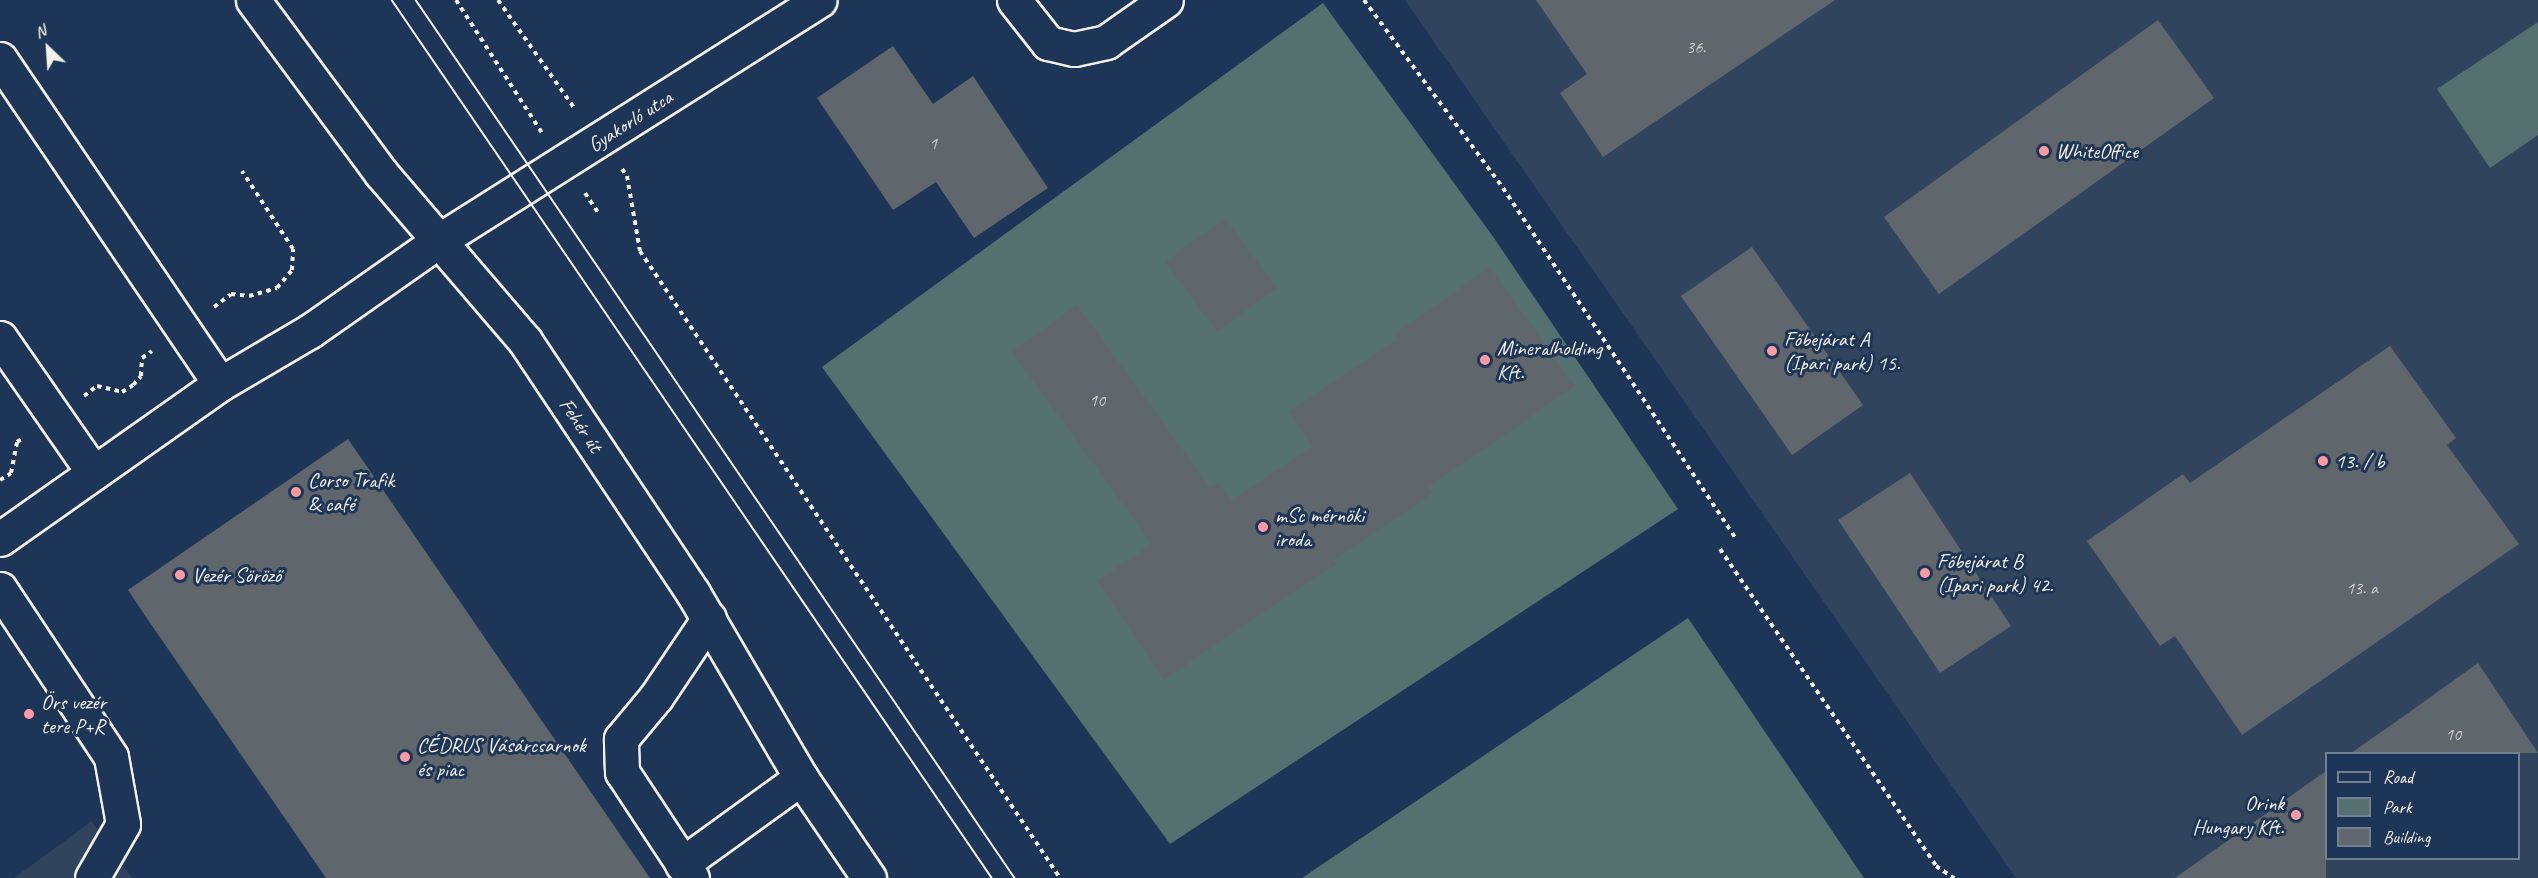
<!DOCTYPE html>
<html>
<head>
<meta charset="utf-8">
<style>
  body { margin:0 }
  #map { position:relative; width:2538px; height:878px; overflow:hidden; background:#1d3557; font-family:Caveat,sans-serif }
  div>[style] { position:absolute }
  .built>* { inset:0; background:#31445d }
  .green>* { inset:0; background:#547170 }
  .building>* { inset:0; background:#60676c }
  .path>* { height:4px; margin-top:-2px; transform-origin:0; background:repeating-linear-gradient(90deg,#f4f1e8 0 4.5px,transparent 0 9px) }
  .roads { filter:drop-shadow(2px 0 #f4f1e8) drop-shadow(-2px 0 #f4f1e8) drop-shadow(0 2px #f4f1e8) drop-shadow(0 -2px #f4f1e8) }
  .minor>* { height:33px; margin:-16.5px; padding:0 16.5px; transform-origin:16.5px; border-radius:16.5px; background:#1d3557 }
  .major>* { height:33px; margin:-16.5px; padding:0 16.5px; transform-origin:16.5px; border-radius:16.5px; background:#1d3557 }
  .tram>* { height:1.5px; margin:-0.75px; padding:0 0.75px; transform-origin:0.75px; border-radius:0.75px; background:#f4f1e8 }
  .dots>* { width:16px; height:16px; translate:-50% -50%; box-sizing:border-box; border:3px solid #1d3557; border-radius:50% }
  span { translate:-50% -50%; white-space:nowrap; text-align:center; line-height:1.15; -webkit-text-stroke:6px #1d3557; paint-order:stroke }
  .number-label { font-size:18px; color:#cfcec9 }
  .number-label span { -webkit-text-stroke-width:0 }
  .street-label { font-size:21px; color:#f4f1e8 }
  .poi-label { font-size:21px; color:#f4f1e8 }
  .left { translate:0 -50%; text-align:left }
  .right { translate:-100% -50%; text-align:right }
  .legend { position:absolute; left:2325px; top:752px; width:195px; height:108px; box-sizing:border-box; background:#1d3557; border:2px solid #738091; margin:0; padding:8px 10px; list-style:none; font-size:18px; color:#f4f1e8 }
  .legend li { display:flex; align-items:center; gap:12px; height:30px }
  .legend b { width:30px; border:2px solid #738091 }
  .north { position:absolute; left:18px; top:18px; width:60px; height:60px; -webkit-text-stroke:4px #1d3557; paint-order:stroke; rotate:335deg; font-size:16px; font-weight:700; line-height:24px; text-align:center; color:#f4f1e8 }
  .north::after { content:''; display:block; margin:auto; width:21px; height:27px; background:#f4f1e8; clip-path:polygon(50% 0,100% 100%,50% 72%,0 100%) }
</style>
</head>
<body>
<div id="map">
  <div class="built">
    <i style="clip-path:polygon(evenodd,1405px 0,2538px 0,2538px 878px,2016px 878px,1405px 0,2326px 754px,2518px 754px,2518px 858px,2326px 858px,2326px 754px)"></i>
    <i style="clip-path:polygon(92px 821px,132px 878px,14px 878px)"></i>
  </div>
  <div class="green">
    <i style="clip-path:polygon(1323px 3px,1494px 238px,1678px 509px,1170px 844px,822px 367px)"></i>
    <i style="clip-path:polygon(2538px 22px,2538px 135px,2490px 168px,2437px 89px)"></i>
    <i style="clip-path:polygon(1688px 618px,1864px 878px,1302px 878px)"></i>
  </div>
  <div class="building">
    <i style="clip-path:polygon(1536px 0,1835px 0,1603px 157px,1560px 93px,1587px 74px)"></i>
    <i style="clip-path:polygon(2158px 20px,2214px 98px,1939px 294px,1884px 217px)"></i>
    <i style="clip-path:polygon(893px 46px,933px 104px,973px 76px,1048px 188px,974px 238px,936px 182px,893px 210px,817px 98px)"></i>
    <i style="clip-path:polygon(1225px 218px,1277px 288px,1217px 332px,1165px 262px)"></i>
    <i style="clip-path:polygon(1752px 247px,1863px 405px,1792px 455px,1681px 296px)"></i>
    <i style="clip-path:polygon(1490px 267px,1575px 386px,1429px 487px,1433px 493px,1333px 560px,1336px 564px,1164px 680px,1097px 581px,1152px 544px,1012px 352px,1077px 305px,1210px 487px,1218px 482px,1231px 501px,1313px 447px,1289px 412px,1398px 339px,1395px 334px)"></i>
    <i style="clip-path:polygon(2390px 346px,2456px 438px,2447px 445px,2519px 544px,2242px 735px,2175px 636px,2160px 646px,2087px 541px,2183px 474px,2190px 483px)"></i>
    <i style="clip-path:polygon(348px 439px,650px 878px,326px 878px,146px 617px,128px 590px)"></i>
    <i style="clip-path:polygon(1910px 473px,2011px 626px,1940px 673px,1838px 520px)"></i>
    <i style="clip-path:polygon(2478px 663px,2538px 753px,2351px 753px,2397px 721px)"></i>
    <i style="clip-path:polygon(2326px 771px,2326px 878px,2175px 878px)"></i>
  </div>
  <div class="path">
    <i style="left:456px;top:0;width:158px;rotate:57.1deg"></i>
    <i style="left:498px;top:0;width:133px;rotate:54.8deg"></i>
    <i style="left:1364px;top:0;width:234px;rotate:53.5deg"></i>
    <i style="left:1503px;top:188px;width:419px;rotate:56.4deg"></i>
    <i style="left:622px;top:169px;width:9px;rotate:54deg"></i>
    <i style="left:627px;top:176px;width:76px;rotate:80.2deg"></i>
    <i style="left:640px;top:251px;width:755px;rotate:56.18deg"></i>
    <i style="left:585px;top:193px;width:23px;rotate:56deg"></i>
    <i style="left:214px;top:307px;width:21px;rotate:-37deg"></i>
    <i style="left:231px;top:294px;width:18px;rotate:6deg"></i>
    <i style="left:249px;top:296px;width:29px;rotate:-16deg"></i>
    <i style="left:277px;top:288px;width:23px;rotate:-50deg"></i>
    <i style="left:292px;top:270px;width:21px;rotate:-87deg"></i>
    <i style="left:293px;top:249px;width:93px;rotate:-123.2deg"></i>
    <i style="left:84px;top:396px;width:16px;rotate:-38deg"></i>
    <i style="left:97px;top:386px;width:26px;rotate:13deg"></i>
    <i style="left:122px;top:392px;width:13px;rotate:-32deg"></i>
    <i style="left:133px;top:385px;width:12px;rotate:-48deg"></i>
    <i style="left:141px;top:376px;width:18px;rotate:-87deg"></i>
    <i style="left:142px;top:358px;width:12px;rotate:-35deg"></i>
    <i style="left:0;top:480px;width:13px;rotate:-32deg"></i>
    <i style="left:11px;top:473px;width:32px;rotate:-79deg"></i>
    <i style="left:17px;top:442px;width:7px;rotate:-34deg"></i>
    <i style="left:1720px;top:549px;width:384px;rotate:55.7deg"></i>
    <i style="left:1936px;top:866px;width:22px;rotate:34deg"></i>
  </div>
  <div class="roads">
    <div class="minor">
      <i style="left:1014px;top:0;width:55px;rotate:51.7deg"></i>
      <i style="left:1048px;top:43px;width:27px;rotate:13deg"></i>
      <i style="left:1074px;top:49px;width:33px;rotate:-12deg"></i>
      <i style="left:1106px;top:42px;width:73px;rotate:-35deg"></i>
      <i style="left:0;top:59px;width:392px;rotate:55.9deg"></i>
      <i style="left:0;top:338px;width:163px;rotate:55.2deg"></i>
      <i style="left:0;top:539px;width:269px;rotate:-35.2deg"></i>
      <i style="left:220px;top:384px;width:104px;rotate:-30.5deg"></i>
      <i style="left:310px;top:331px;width:159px;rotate:-35deg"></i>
      <i style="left:440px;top:240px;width:449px;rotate:-32.3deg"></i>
      <i style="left:0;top:589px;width:201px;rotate:56.5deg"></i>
      <i style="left:111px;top:757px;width:68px;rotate:79.8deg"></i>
      <i style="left:123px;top:824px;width:62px;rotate:119.9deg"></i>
      <i style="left:682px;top:864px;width:147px;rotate:-35.9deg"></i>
      <i style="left:692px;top:878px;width:127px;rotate:-123.4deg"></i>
      <i style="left:622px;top:772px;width:33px;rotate:-92deg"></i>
      <i style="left:621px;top:739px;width:55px;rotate:-50.2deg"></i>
      <i style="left:656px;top:697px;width:95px;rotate:-56.1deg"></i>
    </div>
    <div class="major">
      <i style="left:253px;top:0;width:215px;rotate:53.5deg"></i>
      <i style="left:381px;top:173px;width:221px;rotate:49.4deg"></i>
      <i style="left:525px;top:341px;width:303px;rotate:56.3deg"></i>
      <i style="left:693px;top:593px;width:214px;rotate:59.7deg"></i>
      <i style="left:801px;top:778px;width:121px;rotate:55.8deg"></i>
    </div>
  </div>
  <div class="tram">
    <i style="left:392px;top:0;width:1063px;rotate:55.65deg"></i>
    <i style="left:416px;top:0;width:1063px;rotate:55.7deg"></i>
  </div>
  <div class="dots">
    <i style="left:2044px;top:151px;background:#ff9aa2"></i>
    <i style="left:1772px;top:351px;background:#ff9aa2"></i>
    <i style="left:1485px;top:360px;background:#ff9aa2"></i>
    <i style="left:2323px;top:461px;background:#ff9aa2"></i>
    <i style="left:296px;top:492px;background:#ff9aa2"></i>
    <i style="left:1263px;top:527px;background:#ff9aa2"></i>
    <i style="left:1925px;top:573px;background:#ff9aa2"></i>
    <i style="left:180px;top:575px;background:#ff9aa2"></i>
    <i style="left:29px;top:714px;background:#ff9aa2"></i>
    <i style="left:405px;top:757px;background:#ff9aa2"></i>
    <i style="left:2296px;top:815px;background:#ff9aa2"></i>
  </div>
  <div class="number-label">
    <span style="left:1696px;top:47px">36.</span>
    <span style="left:933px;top:143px">1</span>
    <span style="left:1097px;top:400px">10</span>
    <span style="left:2362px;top:588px">13. a</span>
    <span style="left:2453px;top:734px">10</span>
  </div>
  <div class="street-label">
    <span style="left:630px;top:121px;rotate:-33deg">Gyakorló utca</span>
    <span style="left:581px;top:425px;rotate:56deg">Fehér út</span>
  </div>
  <div class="poi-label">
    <span class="left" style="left:2056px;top:151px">WhiteOffice</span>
    <span class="left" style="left:1784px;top:351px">Főbejárat A<br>(Ipari park) 15.</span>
    <span class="left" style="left:1497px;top:360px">Mineralholding<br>Kft.</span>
    <span class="left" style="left:2335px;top:461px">13. / b</span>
    <span class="left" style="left:308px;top:492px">Corso Trafik<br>&amp; café</span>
    <span class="left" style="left:1275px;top:527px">mSc mérnöki<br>iroda</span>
    <span class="left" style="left:1937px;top:573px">Főbejárat B<br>(Ipari park) 42.</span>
    <span class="left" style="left:192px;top:575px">Vezér Söröző</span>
    <span class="left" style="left:41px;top:714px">Örs vezér<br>tere P+R</span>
    <span class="left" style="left:417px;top:757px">CÉDRUS Vásárcsarnok<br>és piac</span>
    <span class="right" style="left:2284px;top:815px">Orink<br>Hungary Kft.</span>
  </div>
  <ul class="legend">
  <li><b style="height:8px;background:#1d3557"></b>Road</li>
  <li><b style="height:16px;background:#547170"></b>Park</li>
  <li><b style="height:16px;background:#60676c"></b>Building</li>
  </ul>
  <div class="north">N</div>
</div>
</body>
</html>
